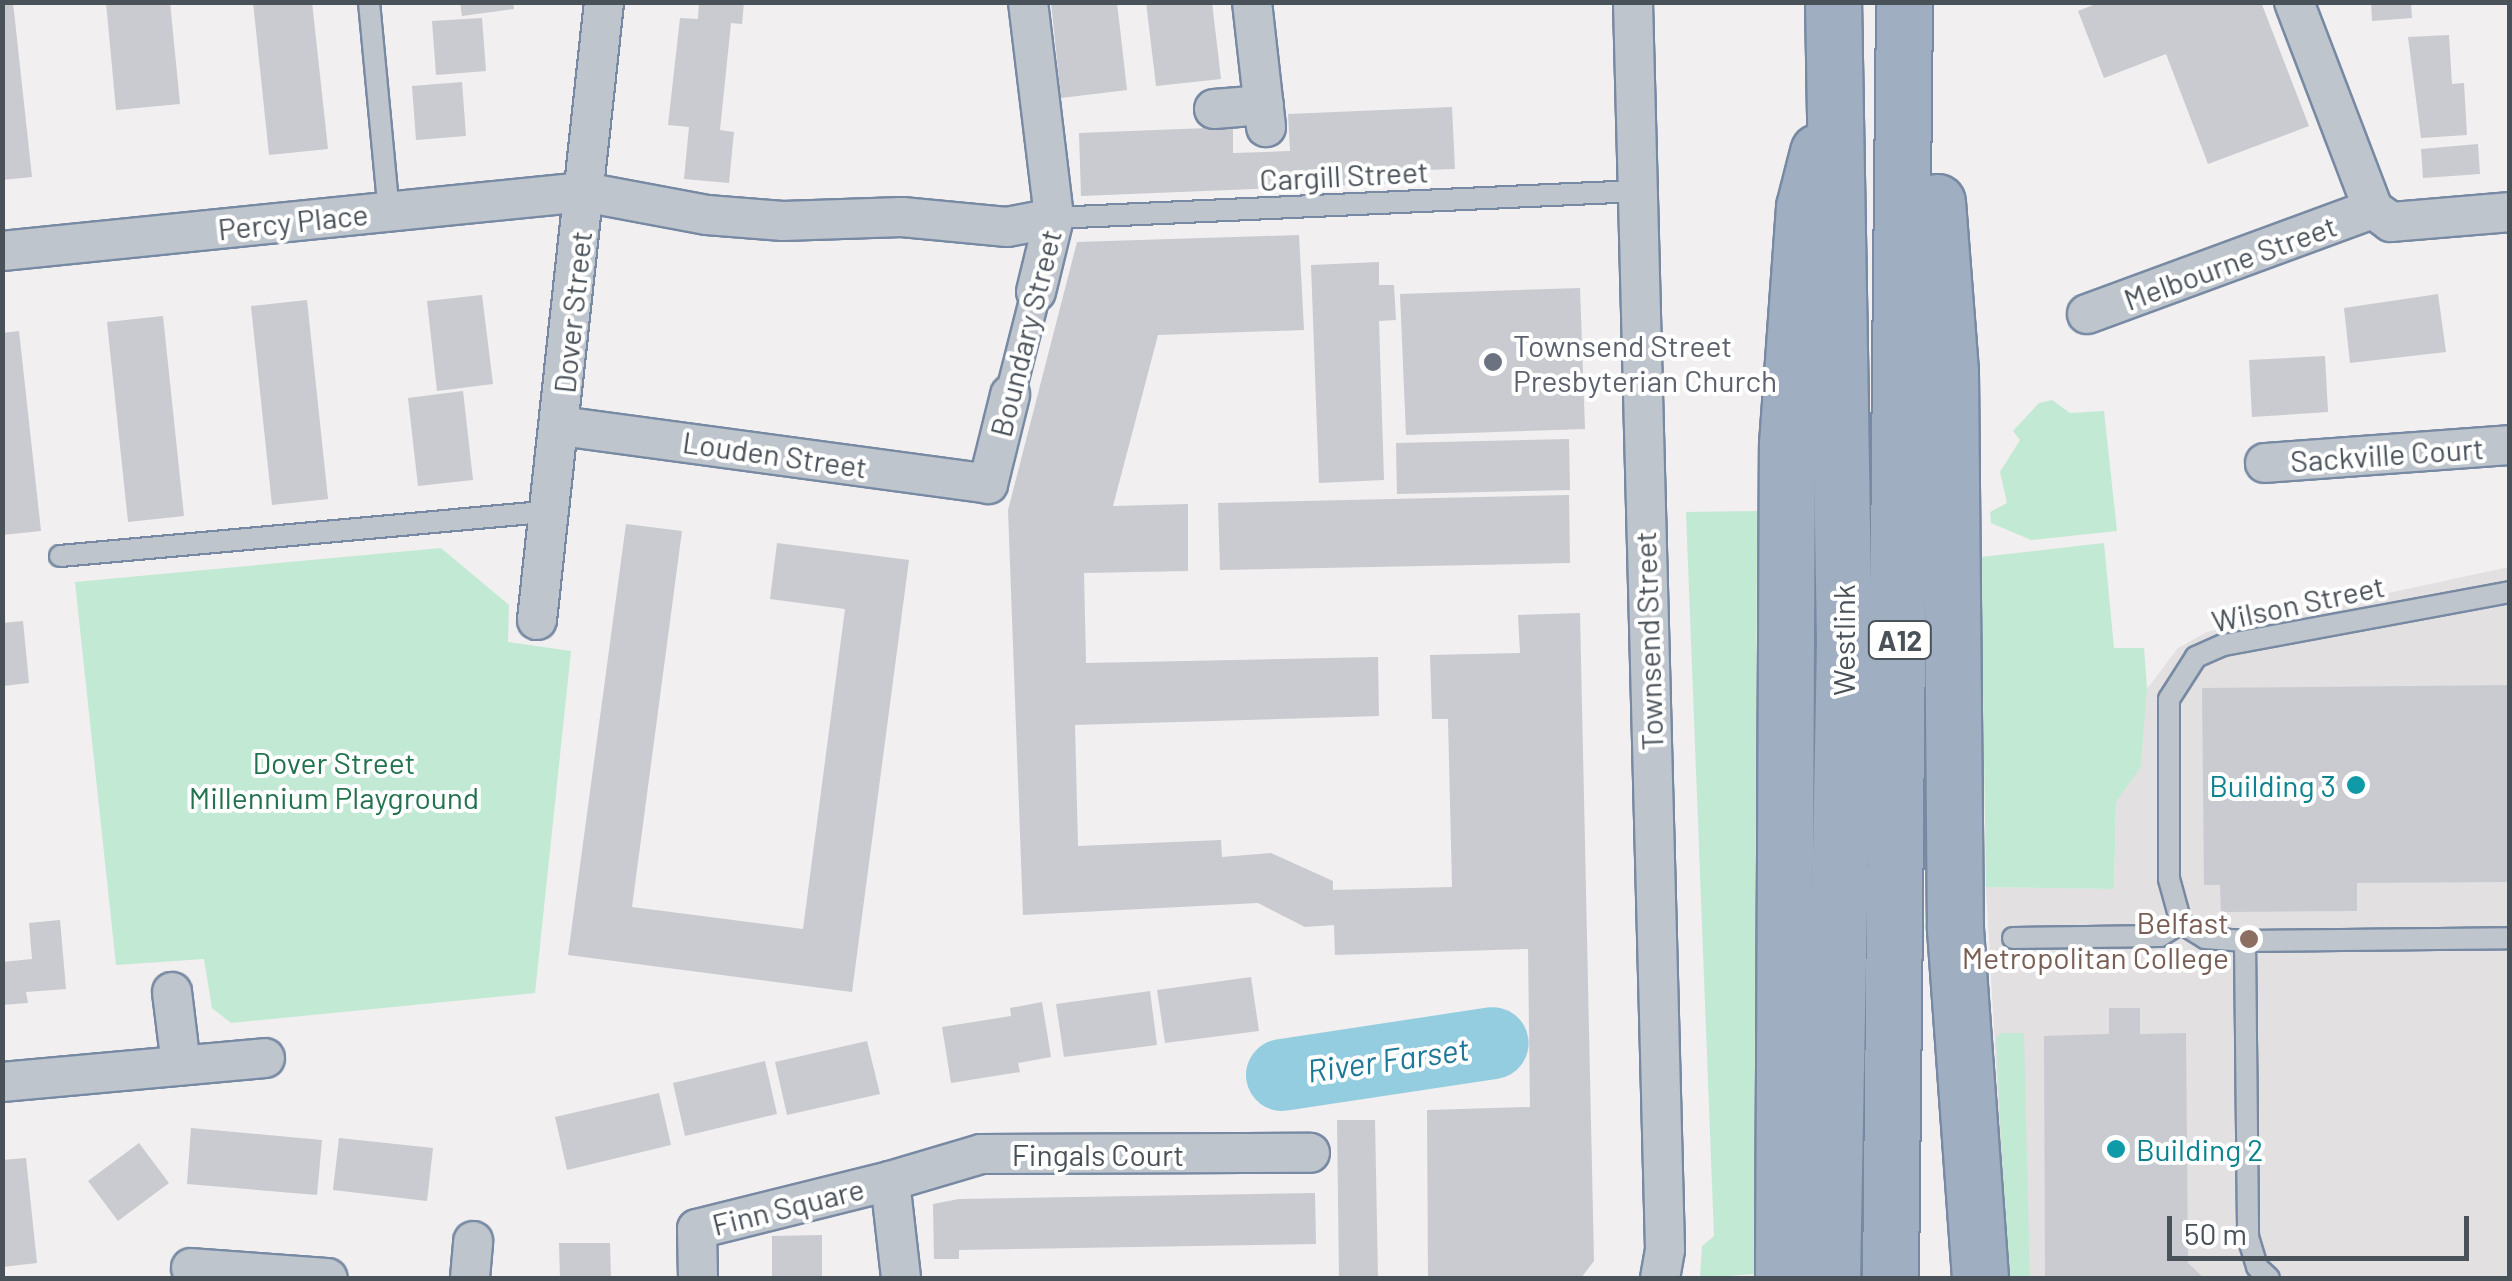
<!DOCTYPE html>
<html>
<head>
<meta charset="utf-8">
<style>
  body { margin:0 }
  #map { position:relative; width:2512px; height:1281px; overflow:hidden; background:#f1efef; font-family:Barlow,sans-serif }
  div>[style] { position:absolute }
  .education>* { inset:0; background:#e2e0e0 }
  .green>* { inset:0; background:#c2e9d3 }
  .river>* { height:72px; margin:-36px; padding:0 36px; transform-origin:36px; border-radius:36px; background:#95cde0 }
  .building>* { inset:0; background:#c9cbd0 }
  .roads { filter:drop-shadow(2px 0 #788aa3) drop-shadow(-2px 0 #788aa3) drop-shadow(0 2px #788aa3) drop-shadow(0 -2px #788aa3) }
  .service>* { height:20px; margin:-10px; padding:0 10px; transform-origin:10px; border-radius:10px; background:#bfc5cc }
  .pedestrian>* { height:28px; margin:-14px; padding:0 14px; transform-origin:14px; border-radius:14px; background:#bfc5cc }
  .minor>* { height:38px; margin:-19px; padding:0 19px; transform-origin:19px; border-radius:19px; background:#bfc5cc }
  .trunk>* { height:55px; margin:-27.5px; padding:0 27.5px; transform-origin:27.5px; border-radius:27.5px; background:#9faec0 }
  .dots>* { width:28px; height:28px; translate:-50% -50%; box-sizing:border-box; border:5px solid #fff; border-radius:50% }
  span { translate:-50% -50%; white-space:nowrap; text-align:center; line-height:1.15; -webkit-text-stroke:8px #fff; paint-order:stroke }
  .shield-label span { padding:2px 8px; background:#fff; border:2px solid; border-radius:8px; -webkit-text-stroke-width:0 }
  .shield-label { font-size:28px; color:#495159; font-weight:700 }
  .street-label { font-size:30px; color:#495159 }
  .worship-label { font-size:30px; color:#5b616d }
  .left { translate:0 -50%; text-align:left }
  .park-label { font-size:30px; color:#23724e }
  .culture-label { font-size:30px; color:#0d838f }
  .right { translate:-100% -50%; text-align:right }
  .education-label { font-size:30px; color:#785e54 }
  .water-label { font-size:32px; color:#1e7897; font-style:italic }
  .frame { position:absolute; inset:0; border:5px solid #495159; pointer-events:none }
  .scale { position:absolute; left:2167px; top:1216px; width:302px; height:45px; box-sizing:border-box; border:5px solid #495159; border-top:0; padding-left:12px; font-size:30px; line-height:35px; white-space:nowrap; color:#495159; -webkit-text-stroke:8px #fff; paint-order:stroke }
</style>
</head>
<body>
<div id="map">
  <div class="education">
    <i style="clip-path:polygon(2509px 567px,2509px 1278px,2008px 1278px,1986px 887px,2114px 889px,2116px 802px,2141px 767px,2147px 689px,2178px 648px,2207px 632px)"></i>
  </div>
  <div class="green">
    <i style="clip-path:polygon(2052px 400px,2070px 413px,2104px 411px,2117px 531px,2031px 540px,1991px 523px,1990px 512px,2007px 503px,2000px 472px,2020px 440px,2013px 431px,2039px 403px)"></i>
    <i style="clip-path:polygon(1757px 511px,1755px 1274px,1700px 1278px,1702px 1246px,1714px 1236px,1686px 512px)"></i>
    <i style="clip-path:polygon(2104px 543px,2114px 648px,2144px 648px,2147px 689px,2141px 767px,2116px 802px,2114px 889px,1986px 887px,1981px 557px)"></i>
    <i style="clip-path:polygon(441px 548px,509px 605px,508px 642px,571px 651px,535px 993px,231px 1023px,212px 1008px,204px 959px,116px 965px,75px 582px)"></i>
    <i style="clip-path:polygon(2001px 1033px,2024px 1033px,2030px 1278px,2008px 1278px,1996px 1038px)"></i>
  </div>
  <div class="river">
    <i style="left:1282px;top:1075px;width:213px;rotate:-8.6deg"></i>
  </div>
  <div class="building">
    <i style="clip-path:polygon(2px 2px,13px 2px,32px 177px,2px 180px)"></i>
    <i style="clip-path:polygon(106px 2px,170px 2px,180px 104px,116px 110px)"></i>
    <i style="clip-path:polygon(253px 2px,312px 2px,328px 149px,269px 155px)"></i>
    <i style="clip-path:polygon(460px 2px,513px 2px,514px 9px,462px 16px)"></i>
    <i style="clip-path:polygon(699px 2px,744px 2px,742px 24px,731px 23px,720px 130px,734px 132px,729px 183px,684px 179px,689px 127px,668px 125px,680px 18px,698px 19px)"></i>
    <i style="clip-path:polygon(1051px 2px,1117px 2px,1127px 90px,1061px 98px)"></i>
    <i style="clip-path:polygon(1146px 2px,1212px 2px,1221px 79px,1156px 86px)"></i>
    <i style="clip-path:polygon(2101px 2px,2261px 2px,2309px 126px,2208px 164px,2166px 54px,2104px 78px,2078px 11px)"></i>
    <i style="clip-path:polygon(2371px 2px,2411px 2px,2412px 18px,2372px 21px)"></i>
    <i style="clip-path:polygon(482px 18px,486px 71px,436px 75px,432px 21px)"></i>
    <i style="clip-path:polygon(2449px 35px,2452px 84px,2464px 83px,2467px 135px,2421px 138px,2408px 37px)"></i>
    <i style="clip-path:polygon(462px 82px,466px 136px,416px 140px,412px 86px)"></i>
    <i style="clip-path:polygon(1452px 107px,1455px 169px,1396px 171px,1397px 183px,1081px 196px,1079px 133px,1233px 127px,1233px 153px,1290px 151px,1288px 114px)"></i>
    <i style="clip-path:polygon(2478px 144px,2480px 174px,2423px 178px,2421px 149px)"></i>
    <i style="clip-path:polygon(1299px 235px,1304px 330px,1158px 335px,1113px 506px,1188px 504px,1188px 571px,1084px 573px,1086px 663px,1378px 657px,1379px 716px,1075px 725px,1078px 846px,1221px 840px,1222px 857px,1271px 853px,1333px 881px,1333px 890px,1452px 887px,1448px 719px,1432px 719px,1430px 655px,1520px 653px,1518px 615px,1580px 613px,1594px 1261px,1581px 1278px,1428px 1278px,1427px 1110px,1530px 1107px,1528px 949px,1335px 955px,1334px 925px,1305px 927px,1258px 903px,1023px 915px,1008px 510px,1077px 242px)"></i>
    <i style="clip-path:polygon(1379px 262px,1379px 285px,1394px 285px,1396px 320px,1379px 321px,1384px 480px,1319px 483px,1311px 265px)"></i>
    <i style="clip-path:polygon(1580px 288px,1585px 429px,1406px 435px,1400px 294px)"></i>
    <i style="clip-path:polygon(2438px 294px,2446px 352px,2350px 363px,2344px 308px)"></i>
    <i style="clip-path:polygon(482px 295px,493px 384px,437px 391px,427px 301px)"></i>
    <i style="clip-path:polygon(307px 300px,328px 499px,272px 505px,251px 306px)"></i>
    <i style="clip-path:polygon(163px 316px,184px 516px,128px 522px,107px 322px)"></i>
    <i style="clip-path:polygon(19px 331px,41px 531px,2px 535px,2px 333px)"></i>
    <i style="clip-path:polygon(2325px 356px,2328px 412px,2252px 417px,2249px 360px)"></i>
    <i style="clip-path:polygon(463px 391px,473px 480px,418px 486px,408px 398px)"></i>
    <i style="clip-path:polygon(1569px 439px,1570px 490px,1397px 494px,1396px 443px)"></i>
    <i style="clip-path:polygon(1569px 495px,1570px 563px,1220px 570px,1218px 503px)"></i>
    <i style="clip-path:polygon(626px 524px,682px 531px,632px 907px,803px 929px,845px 609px,770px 599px,777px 543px,909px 560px,852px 992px,568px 955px)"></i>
    <i style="clip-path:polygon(23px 621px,29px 683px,3px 686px,2px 623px)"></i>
    <i style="clip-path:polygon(2510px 685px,2510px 882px,2357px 883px,2357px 911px,2221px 912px,2220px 885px,2204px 885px,2202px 688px)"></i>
    <i style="clip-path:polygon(60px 920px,66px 989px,26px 992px,28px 1003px,2px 1005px,2px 962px,32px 959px,29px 923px)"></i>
    <i style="clip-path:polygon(1251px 977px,1259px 1031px,1165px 1043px,1157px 990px)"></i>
    <i style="clip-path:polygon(1150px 991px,1157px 1045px,1064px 1057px,1056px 1004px)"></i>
    <i style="clip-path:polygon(1042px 1002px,1051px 1057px,1018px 1063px,1020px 1072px,951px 1083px,942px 1027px,1011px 1016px,1010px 1008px)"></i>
    <i style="clip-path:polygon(2109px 1008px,2140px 1008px,2140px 1034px,2186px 1033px,2188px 1263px,2204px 1278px,2045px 1278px,2044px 1036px,2109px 1034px)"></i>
    <i style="clip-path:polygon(867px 1041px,880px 1094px,787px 1115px,775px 1062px)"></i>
    <i style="clip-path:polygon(765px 1061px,777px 1114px,685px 1136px,673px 1083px)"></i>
    <i style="clip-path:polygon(659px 1093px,671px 1145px,567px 1170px,555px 1117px)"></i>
    <i style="clip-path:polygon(1337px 1120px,1375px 1120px,1378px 1278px,1339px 1278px)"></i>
    <i style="clip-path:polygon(191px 1128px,322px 1140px,317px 1195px,187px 1184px)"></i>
    <i style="clip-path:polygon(339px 1138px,433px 1148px,427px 1201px,333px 1190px)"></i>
    <i style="clip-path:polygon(139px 1143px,169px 1183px,118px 1221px,88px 1181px)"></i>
    <i style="clip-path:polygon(26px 1158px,37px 1263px,2px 1267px,2px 1160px)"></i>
    <i style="clip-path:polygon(1315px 1193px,1316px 1244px,959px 1250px,959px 1259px,934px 1259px,933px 1204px,959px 1199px)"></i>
    <i style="clip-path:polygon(822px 1235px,822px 1278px,772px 1278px,772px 1236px)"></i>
    <i style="clip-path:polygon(559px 1243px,610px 1243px,611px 1278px,560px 1278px)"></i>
  </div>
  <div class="roads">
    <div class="service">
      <i style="left:369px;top:2px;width:211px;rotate:84.6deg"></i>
      <i style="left:1054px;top:218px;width:585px;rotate:-2.65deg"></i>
      <i style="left:60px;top:556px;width:493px;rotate:-5.2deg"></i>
      <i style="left:2510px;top:592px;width:292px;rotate:169.5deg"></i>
      <i style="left:2223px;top:645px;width:30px;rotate:156deg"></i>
      <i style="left:2196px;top:657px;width:50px;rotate:122.7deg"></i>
      <i style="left:2169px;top:699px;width:180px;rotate:90deg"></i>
      <i style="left:2169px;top:879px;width:46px;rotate:74.7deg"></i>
      <i style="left:2181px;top:923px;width:28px;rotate:32deg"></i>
      <i style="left:2205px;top:938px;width:40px;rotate:4.3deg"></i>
      <i style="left:2245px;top:941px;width:265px;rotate:-0.6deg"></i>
      <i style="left:2013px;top:938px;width:147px;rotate:-0.8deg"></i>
      <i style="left:2160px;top:936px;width:25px;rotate:-32deg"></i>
      <i style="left:2245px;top:941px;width:296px;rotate:89.4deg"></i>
      <i style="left:2248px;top:1237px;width:31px;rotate:73deg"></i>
      <i style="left:2257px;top:1267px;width:16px;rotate:43deg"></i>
    </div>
    <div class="pedestrian">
      <i style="left:1010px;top:395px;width:106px;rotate:-75.8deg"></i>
    </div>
    <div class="minor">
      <i style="left:1028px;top:2px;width:218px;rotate:83.1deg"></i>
      <i style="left:1054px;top:218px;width:76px;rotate:103.7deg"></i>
      <i style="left:1252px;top:2px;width:126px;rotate:83.6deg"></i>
      <i style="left:1633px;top:2px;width:1248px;rotate:88.53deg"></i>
      <i style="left:1665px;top:1250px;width:28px;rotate:100deg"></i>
      <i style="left:2294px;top:2px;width:222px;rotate:69.1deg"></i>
      <i style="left:1214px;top:109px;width:50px;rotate:-4.6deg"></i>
      <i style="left:2373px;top:209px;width:22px;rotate:36deg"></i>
      <i style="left:2391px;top:222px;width:119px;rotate:-4.8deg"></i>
      <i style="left:2px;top:251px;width:585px;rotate:-5.79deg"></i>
      <i style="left:584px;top:192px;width:125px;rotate:10.6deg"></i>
      <i style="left:707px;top:215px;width:76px;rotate:4.5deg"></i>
      <i style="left:783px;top:221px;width:119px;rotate:-1.9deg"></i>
      <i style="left:902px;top:217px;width:105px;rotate:5.4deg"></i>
      <i style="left:1007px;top:227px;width:48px;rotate:-10.8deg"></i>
      <i style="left:2087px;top:314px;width:305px;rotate:-20.2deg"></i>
      <i style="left:561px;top:426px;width:431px;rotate:7.7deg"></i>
      <i style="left:988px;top:484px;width:92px;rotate:-76.1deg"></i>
      <i style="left:2265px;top:463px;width:246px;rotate:-4.2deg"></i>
      <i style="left:537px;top:620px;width:622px;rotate:-83.81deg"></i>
      <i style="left:172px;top:992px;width:74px;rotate:83deg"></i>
      <i style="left:2px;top:1082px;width:264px;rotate:-5.2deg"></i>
      <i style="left:890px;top:1181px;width:95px;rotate:-16.5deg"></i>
      <i style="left:981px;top:1154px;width:329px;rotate:-0.2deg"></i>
      <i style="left:191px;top:1268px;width:137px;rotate:4.2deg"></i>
      <i style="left:470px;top:1278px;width:37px;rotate:-85deg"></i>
      <i style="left:698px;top:1278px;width:49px;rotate:-91.2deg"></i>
      <i style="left:697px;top:1229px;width:199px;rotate:-14deg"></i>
      <i style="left:890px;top:1181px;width:98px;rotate:83.5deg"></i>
    </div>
    <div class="trunk">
      <i style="left:1937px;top:202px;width:170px;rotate:85.6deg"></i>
      <i style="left:1950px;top:372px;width:557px;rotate:89.49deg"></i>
      <i style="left:1955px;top:929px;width:350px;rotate:85.9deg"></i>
      <i style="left:1783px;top:1278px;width:834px;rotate:-89.73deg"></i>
      <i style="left:1787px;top:444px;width:238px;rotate:-85.9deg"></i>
      <i style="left:1804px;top:207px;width:57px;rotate:-75.7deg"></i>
      <i style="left:1832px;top:1278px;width:636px;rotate:-88.92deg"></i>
      <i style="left:1844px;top:642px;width:640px;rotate:-90.98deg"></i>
      <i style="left:1890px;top:1278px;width:1276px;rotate:-89.37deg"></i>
    </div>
  </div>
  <div class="dots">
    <i style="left:1493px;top:362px;background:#6b7280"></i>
    <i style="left:2356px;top:785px;background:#0f9aa8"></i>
    <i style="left:2249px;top:939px;background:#8d6e63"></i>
    <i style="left:2116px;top:1149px;background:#0f9aa8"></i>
  </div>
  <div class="shield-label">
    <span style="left:1900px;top:640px">A12</span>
  </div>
  <div class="street-label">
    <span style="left:1344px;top:175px;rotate:-3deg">Cargill Street</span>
    <span style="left:293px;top:221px;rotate:-6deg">Percy Place</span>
    <span style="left:2230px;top:262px;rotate:-20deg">Melbourne Street</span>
    <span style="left:572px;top:312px;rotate:-84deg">Dover Street</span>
    <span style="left:1025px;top:333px;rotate:-76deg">Boundary Street</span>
    <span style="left:775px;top:454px;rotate:8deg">Louden Street</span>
    <span style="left:2387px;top:454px;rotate:-4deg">Sackville Court</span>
    <span style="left:2298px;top:603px;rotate:-12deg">Wilson Street</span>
    <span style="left:1843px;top:640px;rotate:-90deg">Westlink</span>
    <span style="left:1648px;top:641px;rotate:-92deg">Townsend Street</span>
    <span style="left:1098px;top:1154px">Fingals Court</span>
    <span style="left:788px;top:1206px;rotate:-14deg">Finn Square</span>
  </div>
  <div class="worship-label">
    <span class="left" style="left:1513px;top:362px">Townsend Street<br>Presbyterian Church</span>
  </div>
  <div class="park-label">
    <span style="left:334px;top:779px">Dover Street<br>Millennium Playground</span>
  </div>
  <div class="culture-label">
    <span class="right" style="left:2336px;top:785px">Building 3</span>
    <span class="left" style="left:2136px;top:1149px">Building 2</span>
  </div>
  <div class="education-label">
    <span class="right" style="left:2229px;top:939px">Belfast<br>Metropolitan College</span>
  </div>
  <div class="water-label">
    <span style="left:1388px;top:1059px;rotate:-8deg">River Farset</span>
  </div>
  <div class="frame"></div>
  <div class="scale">50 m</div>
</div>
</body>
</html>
